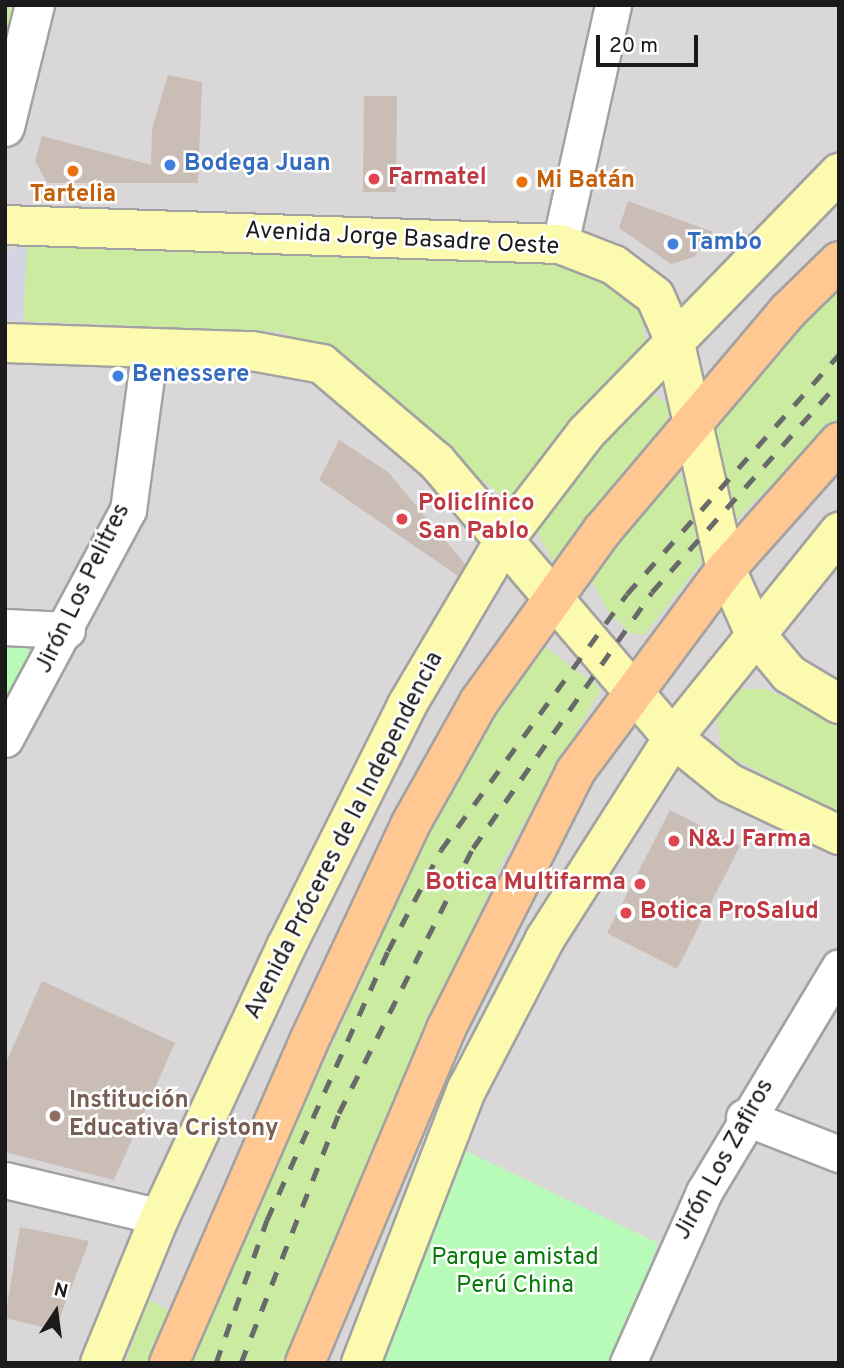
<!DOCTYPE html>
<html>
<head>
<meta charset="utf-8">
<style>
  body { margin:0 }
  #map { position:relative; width:844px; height:1368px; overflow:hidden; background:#ede7df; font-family:Overpass,sans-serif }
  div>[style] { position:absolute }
  .residential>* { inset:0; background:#d9d7d7 }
  .grass>* { inset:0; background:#cbeba1 }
  .park>* { inset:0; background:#b8fbb8 }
  .plaza>* { inset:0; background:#d4d5e3 }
  .building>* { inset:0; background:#c9bdb5 }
  .roads { filter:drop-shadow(2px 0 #a2a2a2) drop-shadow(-2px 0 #a2a2a2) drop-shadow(0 2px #a2a2a2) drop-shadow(0 -2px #a2a2a2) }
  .minor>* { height:35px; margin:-17.5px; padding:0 17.5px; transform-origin:17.5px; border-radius:17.5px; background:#fff }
  .tertiary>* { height:38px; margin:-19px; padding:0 19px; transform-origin:19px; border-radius:19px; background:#fff }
  .secondary>* { height:38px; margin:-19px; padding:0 19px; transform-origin:19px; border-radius:19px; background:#fcfaae }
  .primary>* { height:38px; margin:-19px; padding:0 19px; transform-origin:19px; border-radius:19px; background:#ffc892 }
  .rail>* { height:5px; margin-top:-2.5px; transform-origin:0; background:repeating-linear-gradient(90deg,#696969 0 14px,transparent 0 28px) }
  .dots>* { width:19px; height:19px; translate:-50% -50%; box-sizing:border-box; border:4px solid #fff; border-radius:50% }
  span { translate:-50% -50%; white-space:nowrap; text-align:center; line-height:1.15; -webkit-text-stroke:5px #fff; paint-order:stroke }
  .shop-label { font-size:24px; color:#366cbe; font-weight:700 }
  .left { translate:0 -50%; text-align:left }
  .health-label { font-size:24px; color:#be3a42; font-weight:700 }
  .right { translate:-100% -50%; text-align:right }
  .food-label { font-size:24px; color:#c56008; font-weight:700 }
  .street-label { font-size:24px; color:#1b1b1b }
  .education-label { font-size:24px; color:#785e54; font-weight:700 }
  .park-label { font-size:24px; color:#067b07 }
  .frame { position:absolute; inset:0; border:7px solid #1b1b1b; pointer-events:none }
  .north { position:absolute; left:21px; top:1277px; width:70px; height:70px; -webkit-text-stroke:5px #fff; paint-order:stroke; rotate:13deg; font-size:19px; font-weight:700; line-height:28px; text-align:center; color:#1b1b1b }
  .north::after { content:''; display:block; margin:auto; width:24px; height:32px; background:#1b1b1b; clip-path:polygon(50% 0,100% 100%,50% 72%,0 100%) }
  .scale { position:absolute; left:596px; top:35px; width:102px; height:32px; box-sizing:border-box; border:4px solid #1b1b1b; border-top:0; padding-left:9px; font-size:21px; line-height:24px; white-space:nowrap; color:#1b1b1b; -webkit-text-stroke:5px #fff; paint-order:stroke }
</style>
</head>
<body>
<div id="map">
  <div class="residential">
    <i style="clip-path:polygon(5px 5px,839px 5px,839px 1363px,5px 1363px)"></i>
  </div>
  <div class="grass">
    <i style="clip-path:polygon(5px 5px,25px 5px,5px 85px)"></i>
    <i style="clip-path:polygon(262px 244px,565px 253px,641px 302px,645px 341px,535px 487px,503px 497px,362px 378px,316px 346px,281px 332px,23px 321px,27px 246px)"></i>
    <i style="clip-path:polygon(839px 285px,839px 417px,736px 520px,715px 427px)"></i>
    <i style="clip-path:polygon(654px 394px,668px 405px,668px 420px,553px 562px,536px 530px,644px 395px)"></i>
    <i style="clip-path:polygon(679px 467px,705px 558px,644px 635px,631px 634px,608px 611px,588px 573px)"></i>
    <i style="clip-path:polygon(541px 644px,601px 689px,502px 862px,283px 1363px,187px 1363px,457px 770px)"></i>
    <i style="clip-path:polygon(741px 689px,766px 689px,839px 723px,839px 817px,721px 751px,716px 712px,724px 696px)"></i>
    <i style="clip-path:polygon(149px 1300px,168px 1310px,151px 1363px,125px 1363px)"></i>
  </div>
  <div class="park">
    <i style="clip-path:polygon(5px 635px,14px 635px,34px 658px,5px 720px)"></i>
    <i style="clip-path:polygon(466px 1151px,658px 1243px,613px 1363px,382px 1363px)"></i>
  </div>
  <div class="plaza">
    <i style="clip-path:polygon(27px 246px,23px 321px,5px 320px,5px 254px)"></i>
  </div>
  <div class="building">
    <i style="clip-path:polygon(168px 75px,202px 82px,198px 183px,47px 183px,35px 161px,42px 136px,151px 165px,152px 129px)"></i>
    <i style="clip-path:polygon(364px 96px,397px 96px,396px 192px,363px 192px)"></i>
    <i style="clip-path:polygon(628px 201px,713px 232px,694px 257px,671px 264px,619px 228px)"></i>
    <i style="clip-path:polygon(339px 440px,388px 472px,465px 564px,458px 576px,319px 480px)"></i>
    <i style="clip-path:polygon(670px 810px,740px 846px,677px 969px,607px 933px)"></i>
    <i style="clip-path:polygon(42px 981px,175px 1043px,114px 1180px,5px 1152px,5px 1065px)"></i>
    <i style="clip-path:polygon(20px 1227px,89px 1241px,55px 1330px,5px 1318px)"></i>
  </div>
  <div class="roads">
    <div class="minor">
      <i style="left:560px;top:244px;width:245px;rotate:-77.5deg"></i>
      <i style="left:5px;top:627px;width:62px;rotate:2.8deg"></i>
      <i style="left:5px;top:739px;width:260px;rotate:-61.8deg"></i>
      <i style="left:128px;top:510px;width:163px;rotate:-82.3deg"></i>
      <i style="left:744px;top:1117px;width:102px;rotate:21.3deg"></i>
      <i style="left:5px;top:1180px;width:159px;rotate:13.4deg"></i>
      <i style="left:628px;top:1363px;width:187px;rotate:-66deg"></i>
      <i style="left:704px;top:1192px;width:262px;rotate:-59deg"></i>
    </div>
    <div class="tertiary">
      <i style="left:5px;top:127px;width:126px;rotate:-76.2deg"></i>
    </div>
    <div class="secondary">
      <i style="left:5px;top:225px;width:555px;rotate:1.96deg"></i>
      <i style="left:560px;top:244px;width:58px;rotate:21.3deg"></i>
      <i style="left:614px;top:265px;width:51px;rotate:37.1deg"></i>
      <i style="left:655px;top:296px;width:47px;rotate:66.2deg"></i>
      <i style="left:674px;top:339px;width:236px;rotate:77.3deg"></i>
      <i style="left:726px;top:569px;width:69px;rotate:66deg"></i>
      <i style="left:754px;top:632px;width:55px;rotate:50.2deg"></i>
      <i style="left:789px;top:674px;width:58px;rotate:31deg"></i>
      <i style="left:5px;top:343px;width:247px;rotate:1.9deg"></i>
      <i style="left:252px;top:351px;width:71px;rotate:10.5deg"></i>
      <i style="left:322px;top:364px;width:151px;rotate:40.4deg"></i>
      <i style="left:437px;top:462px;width:363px;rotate:49.5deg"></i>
      <i style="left:673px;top:738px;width:72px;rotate:38.8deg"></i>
      <i style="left:729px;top:783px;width:122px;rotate:25.3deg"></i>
      <i style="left:100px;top:1363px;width:158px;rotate:-67.7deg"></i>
      <i style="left:160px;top:1217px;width:298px;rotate:-65deg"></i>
      <i style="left:286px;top:947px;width:271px;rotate:-63.4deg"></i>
      <i style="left:407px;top:705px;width:193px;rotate:-59.4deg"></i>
      <i style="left:505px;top:539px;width:133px;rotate:-52.6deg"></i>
      <i style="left:586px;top:433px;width:363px;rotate:-45.8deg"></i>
      <i style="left:361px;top:1363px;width:294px;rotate:-68.9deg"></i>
      <i style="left:467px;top:1089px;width:169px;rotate:-62.5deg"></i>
      <i style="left:545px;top:939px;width:238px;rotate:-57.5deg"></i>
      <i style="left:673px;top:738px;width:265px;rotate:-51.1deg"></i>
    </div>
    <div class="primary">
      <i style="left:169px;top:1363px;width:351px;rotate:-66.5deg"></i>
      <i style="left:309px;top:1041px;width:238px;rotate:-64.9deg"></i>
      <i style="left:410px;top:825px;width:141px;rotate:-60.7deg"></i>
      <i style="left:479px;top:702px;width:211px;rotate:-54.3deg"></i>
      <i style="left:602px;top:531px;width:288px;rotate:-49.8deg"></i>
      <i style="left:788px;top:311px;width:71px;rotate:-44.4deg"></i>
      <i style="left:305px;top:1363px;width:363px;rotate:-67.1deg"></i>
      <i style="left:446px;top:1029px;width:288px;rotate:-63.3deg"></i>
      <i style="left:575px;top:772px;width:253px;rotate:-53.4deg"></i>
      <i style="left:726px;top:569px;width:170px;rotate:-48.3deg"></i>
    </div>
  </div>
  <div class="rail">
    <i style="left:216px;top:1363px;width:152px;rotate:-70.4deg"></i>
    <i style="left:267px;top:1220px;width:295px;rotate:-65.8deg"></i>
    <i style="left:388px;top:951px;width:114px;rotate:-62.3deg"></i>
    <i style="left:441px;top:850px;width:316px;rotate:-54deg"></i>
    <i style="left:627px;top:594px;width:320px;rotate:-48.5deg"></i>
    <i style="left:241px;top:1363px;width:269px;rotate:-68.6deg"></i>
    <i style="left:339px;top:1113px;width:297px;rotate:-63.2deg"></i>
    <i style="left:473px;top:848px;width:312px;rotate:-55deg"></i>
    <i style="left:652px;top:592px;width:281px;rotate:-48.3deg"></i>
  </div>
  <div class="dots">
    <i style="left:170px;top:165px;background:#3f7fe0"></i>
    <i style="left:73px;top:171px;background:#e8710a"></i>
    <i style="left:374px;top:179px;background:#e0444e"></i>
    <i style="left:522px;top:182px;background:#e8710a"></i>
    <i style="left:673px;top:244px;background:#3f7fe0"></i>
    <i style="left:118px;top:376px;background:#3f7fe0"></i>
    <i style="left:402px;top:519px;background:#e0444e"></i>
    <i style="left:674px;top:841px;background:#e0444e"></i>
    <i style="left:640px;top:884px;background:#e0444e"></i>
    <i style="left:626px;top:913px;background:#e0444e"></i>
    <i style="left:55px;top:1116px;background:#8d6e63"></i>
  </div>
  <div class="shop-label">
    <span class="left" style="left:184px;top:165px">Bodega Juan</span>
    <span class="left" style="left:687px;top:244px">Tambo</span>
    <span class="left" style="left:132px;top:376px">Benessere</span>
  </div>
  <div class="health-label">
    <span class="left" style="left:388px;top:179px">Farmatel</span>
    <span class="left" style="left:418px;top:519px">Policlínico<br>San Pablo</span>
    <span class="left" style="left:688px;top:841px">N&amp;J Farma</span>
    <span class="right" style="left:626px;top:884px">Botica Multifarma</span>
    <span class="left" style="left:640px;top:913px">Botica ProSalud</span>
  </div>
  <div class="food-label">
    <span class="left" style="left:536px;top:182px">Mi Batán</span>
    <span style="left:73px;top:196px">Tartelia</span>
  </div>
  <div class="street-label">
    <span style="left:402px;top:240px;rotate:3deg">Avenida Jorge Basadre Oeste</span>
    <span style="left:84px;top:589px;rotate:-64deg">Jirón Los Pelitres</span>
    <span style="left:345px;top:836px;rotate:-63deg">Avenida Próceres de la Independencia</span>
    <span style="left:725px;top:1160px;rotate:-61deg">Jirón Los Zafiros</span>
  </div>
  <div class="education-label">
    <span class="left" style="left:69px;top:1116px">Institución<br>Educativa Cristony</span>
  </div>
  <div class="park-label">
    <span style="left:515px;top:1273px">Parque amistad<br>Perú China</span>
  </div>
  <div class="frame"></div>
  <div class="north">N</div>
  <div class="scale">20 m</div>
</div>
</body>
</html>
